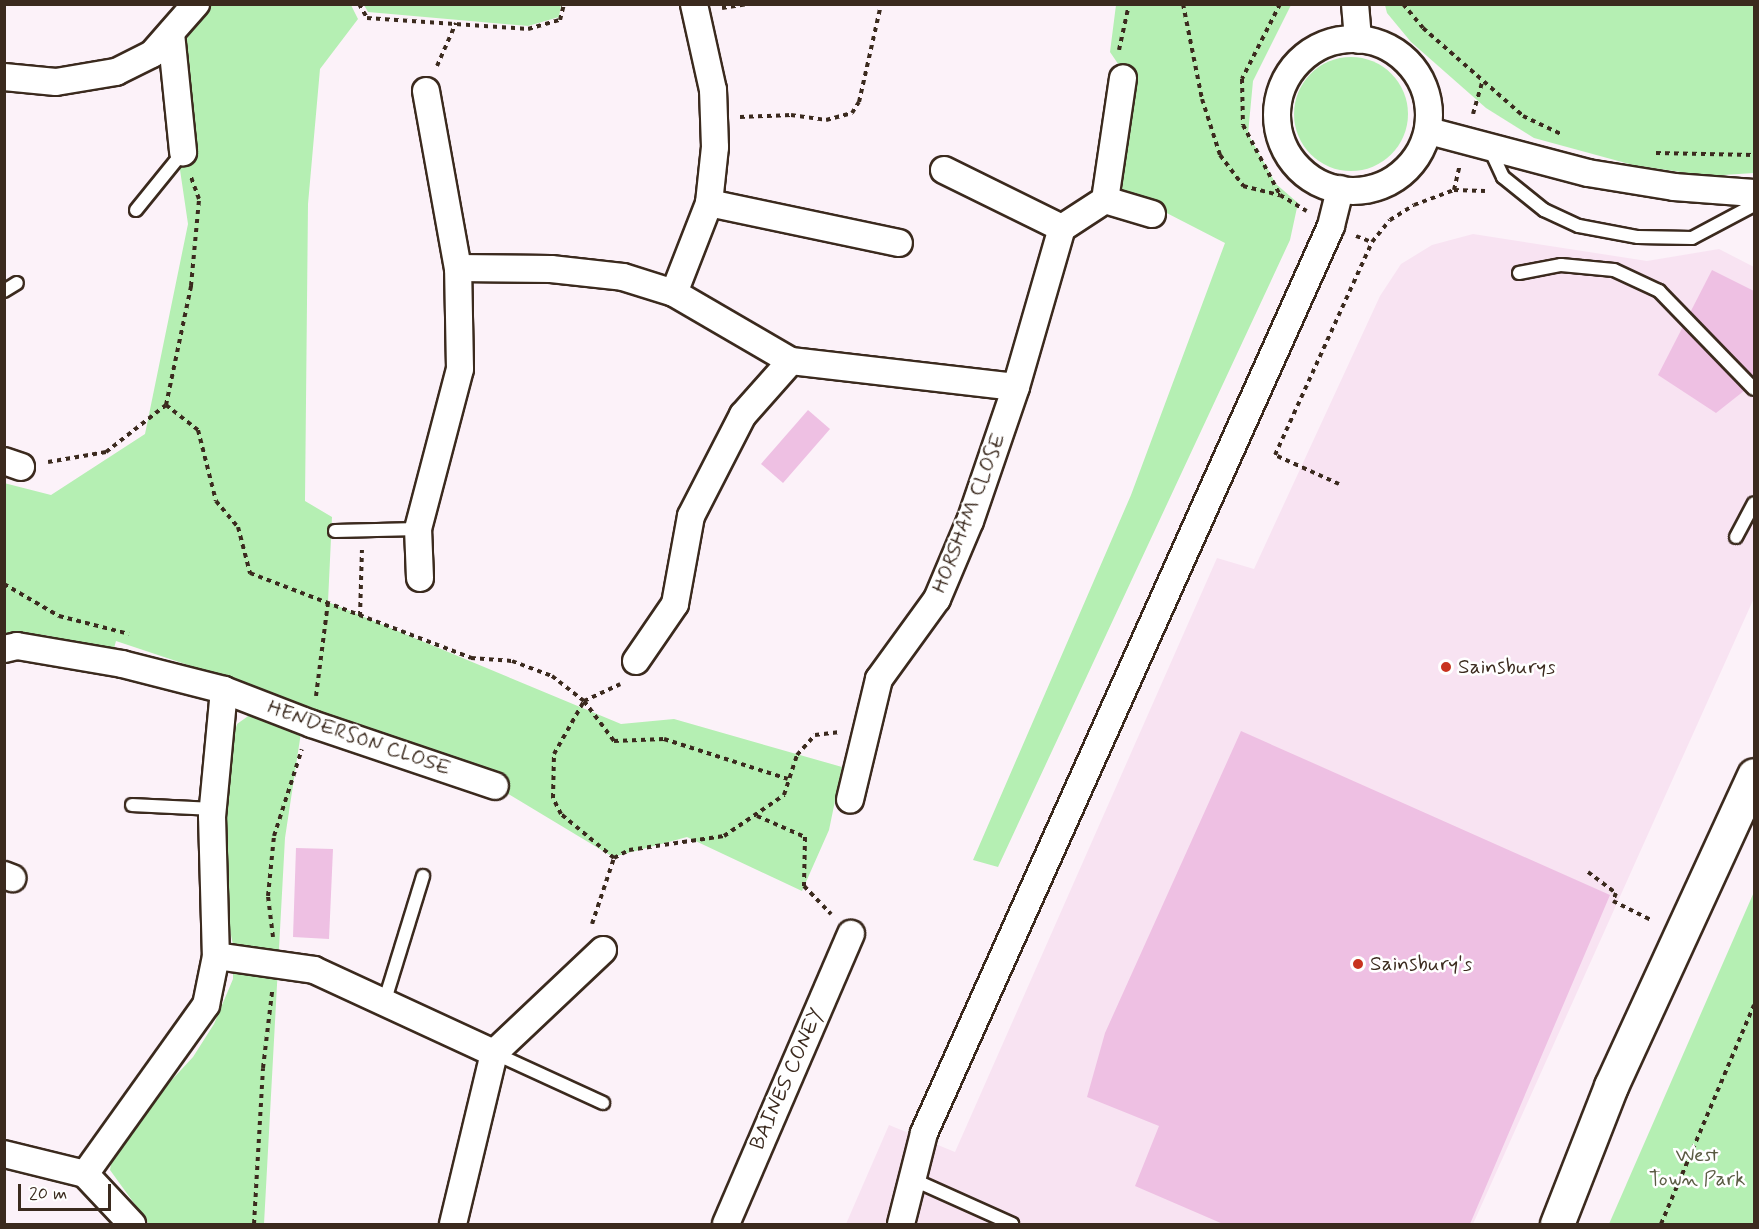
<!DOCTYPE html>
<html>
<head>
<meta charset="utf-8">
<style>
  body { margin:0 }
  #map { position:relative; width:1759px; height:1229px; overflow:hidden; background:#fcf2f9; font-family:Mynerve,sans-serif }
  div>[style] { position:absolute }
  .built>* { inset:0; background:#f8e3f2 }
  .green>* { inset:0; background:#b5efb3 }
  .round { border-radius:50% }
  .building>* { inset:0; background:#eec0e3 }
  .path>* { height:4px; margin-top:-2px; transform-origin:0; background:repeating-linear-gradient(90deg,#3b2a1e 0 4.5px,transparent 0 9px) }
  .roads { filter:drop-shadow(2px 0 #3b2a1e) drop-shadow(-2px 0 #3b2a1e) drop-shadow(0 2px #3b2a1e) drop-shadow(0 -2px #3b2a1e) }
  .service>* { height:12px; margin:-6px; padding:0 6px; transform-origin:6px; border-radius:6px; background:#fff }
  .minor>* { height:26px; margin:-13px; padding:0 13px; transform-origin:13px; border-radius:13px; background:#fff }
  .minor>.ring { margin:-13px; padding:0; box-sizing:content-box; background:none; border:26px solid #fff; border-radius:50% }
  .primary>* { height:33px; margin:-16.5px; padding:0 16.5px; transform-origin:16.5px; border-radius:16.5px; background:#fff }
  .dots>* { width:16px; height:16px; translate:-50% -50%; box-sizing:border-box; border:3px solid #fff; border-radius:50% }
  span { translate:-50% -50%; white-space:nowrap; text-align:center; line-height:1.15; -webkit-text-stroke:5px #fff; paint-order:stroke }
  .street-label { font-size:21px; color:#3b2a1e }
  .poi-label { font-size:21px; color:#3b2a1e }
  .left { translate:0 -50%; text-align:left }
  .park-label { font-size:21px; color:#5a5b43 }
  .frame { position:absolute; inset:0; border:6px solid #3b2a1e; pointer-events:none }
  .scale { position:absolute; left:18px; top:1184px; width:93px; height:27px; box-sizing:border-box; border:3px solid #3b2a1e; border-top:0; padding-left:8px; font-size:18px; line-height:21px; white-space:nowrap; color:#3b2a1e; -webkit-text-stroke:4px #fff; paint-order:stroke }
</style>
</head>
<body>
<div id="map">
  <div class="built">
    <i style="clip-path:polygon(1473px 234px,1647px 261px,1719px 249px,1754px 267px,1754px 598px,1473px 1224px,846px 1224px,889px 1125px,955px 1152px,1217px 558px,1254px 569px,1380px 296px,1401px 264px,1432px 245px)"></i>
  </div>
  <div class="green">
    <i style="clip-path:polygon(181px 5px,351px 5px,358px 19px,320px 69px,308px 204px,305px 501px,332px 517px,328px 602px,621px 724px,674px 719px,842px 767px,829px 830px,802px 891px,687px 837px,613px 857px,495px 786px,227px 678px,116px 641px,113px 652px,45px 635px,5px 636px,4px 483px,51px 495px,145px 434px,188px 224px,179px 163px)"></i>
    <i style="clip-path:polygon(364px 5px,561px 5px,559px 17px,528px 26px,368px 12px)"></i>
    <i style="clip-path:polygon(1116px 5px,1291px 5px,1253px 81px,1248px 134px,1276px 184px,1298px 203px,1290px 240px,998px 867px,973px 860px,1131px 495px,1225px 243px,1155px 207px,1108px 193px,1127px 77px,1110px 52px)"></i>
    <i style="clip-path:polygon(1385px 5px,1754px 5px,1754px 173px,1708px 176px,1633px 165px,1534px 138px,1486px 108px,1411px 42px,1387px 13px)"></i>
    <i class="round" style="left:1294px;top:57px;width:114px;height:114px"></i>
    <i style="clip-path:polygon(251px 714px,273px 715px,302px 726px,285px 838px,264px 1224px,149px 1224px,110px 1170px,113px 1151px,154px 1099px,193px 1057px,214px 1024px,233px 979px,233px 945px,223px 894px,225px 767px,237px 724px)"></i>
    <i style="clip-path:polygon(1754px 892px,1754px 1224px,1609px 1224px)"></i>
  </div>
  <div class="building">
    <i style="clip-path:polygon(1712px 270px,1754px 291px,1754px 383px,1716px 413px,1658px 375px)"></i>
    <i style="clip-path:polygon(808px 410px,830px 429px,783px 483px,761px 464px)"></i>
    <i style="clip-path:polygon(1241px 731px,1610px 895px,1470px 1224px,1223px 1224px,1135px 1186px,1159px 1126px,1087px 1097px,1105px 1033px)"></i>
    <i style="clip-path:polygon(296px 848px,333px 849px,329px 939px,293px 937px)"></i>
  </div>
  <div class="path">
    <i style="left:359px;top:4px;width:16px;rotate:60deg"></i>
    <i style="left:367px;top:18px;width:161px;rotate:3.9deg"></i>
    <i style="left:528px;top:29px;width:33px;rotate:-16deg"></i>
    <i style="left:560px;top:20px;width:16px;rotate:-76deg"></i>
    <i style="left:1079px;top:4px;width:26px"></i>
    <i style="left:1183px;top:4px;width:97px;rotate:78.7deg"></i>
    <i style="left:1202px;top:99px;width:59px;rotate:72.2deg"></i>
    <i style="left:1220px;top:155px;width:39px;rotate:53deg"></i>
    <i style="left:1243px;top:186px;width:38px;rotate:14deg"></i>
    <i style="left:1280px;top:195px;width:31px;rotate:31deg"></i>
    <i style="left:1280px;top:4px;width:84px;rotate:116.9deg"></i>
    <i style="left:1242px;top:79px;width:46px;rotate:88.8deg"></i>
    <i style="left:1243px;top:125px;width:79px;rotate:62.1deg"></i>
    <i style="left:1403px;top:4px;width:31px;rotate:50deg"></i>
    <i style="left:1423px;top:28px;width:133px;rotate:41.3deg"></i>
    <i style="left:1523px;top:116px;width:42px;rotate:25.3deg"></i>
    <i style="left:722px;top:8px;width:26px;rotate:-9deg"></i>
    <i style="left:1119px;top:50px;width:47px;rotate:-77.7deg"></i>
    <i style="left:437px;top:66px;width:47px;rotate:-66.2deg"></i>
    <i style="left:1473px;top:114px;width:33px;rotate:-74deg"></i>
    <i style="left:740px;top:117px;width:51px;rotate:-2.2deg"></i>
    <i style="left:791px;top:115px;width:35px;rotate:8deg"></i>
    <i style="left:826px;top:120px;width:27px;rotate:-15deg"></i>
    <i style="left:852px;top:113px;width:13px;rotate:-58deg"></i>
    <i style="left:859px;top:102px;width:100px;rotate:-77.3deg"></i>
    <i style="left:1656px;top:153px;width:98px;rotate:1.2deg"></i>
    <i style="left:1454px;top:190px;width:23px;rotate:-77deg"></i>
    <i style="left:1356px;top:236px;width:17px;rotate:21deg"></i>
    <i style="left:166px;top:405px;width:41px;rotate:38deg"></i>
    <i style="left:198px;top:430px;width:73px;rotate:75.8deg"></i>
    <i style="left:216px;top:501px;width:34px;rotate:50deg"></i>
    <i style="left:238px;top:527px;width:48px;rotate:75.4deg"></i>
    <i style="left:250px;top:573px;width:237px;rotate:21deg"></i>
    <i style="left:471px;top:658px;width:41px;rotate:4.2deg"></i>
    <i style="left:512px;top:661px;width:43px;rotate:20.6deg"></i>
    <i style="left:552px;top:676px;width:41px;rotate:38deg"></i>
    <i style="left:584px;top:701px;width:50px;rotate:53.1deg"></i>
    <i style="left:614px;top:741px;width:50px;rotate:-2.3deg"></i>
    <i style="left:664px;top:739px;width:130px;rotate:17.9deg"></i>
    <i style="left:48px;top:462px;width:59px;rotate:-9.8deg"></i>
    <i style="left:106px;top:452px;width:76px;rotate:-38.1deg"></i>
    <i style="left:166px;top:405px;width:122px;rotate:-78.1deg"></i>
    <i style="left:191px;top:286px;width:87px;rotate:-84.7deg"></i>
    <i style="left:199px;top:199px;width:23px;rotate:-110deg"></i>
    <i style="left:1339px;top:484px;width:70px;rotate:-155.6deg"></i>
    <i style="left:1275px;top:455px;width:234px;rotate:-65.5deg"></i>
    <i style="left:1372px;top:242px;width:28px;rotate:-51deg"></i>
    <i style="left:1390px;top:220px;width:28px;rotate:-32deg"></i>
    <i style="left:1414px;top:205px;width:43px;rotate:-20.6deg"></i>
    <i style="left:1454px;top:190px;width:31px;rotate:2deg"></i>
    <i style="left:4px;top:584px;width:64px;rotate:30.2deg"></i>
    <i style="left:59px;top:616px;width:72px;rotate:14.4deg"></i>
    <i style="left:360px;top:616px;width:66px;rotate:-88.3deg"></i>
    <i style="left:316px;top:696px;width:95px;rotate:-82.7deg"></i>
    <i style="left:757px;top:816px;width:52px;rotate:23.6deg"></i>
    <i style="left:805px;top:837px;width:49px;rotate:91.2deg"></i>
    <i style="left:804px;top:886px;width:39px;rotate:46deg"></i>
    <i style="left:614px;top:858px;width:17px;rotate:-28deg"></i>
    <i style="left:629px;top:850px;width:96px;rotate:-8.4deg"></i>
    <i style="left:724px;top:836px;width:73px;rotate:-34.3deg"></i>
    <i style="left:784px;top:795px;width:42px;rotate:-72deg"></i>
    <i style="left:797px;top:755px;width:27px;rotate:-48deg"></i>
    <i style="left:815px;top:735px;width:23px;rotate:-7deg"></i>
    <i style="left:1588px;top:872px;width:35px;rotate:37deg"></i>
    <i style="left:1616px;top:893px;width:9px;rotate:111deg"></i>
    <i style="left:1613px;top:901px;width:42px;rotate:26.6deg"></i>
    <i style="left:592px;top:924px;width:70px;rotate:-71.6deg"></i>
    <i style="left:614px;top:858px;width:69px;rotate:-140.3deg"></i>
    <i style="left:561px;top:814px;width:18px;rotate:-117deg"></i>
    <i style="left:553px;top:798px;width:44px;rotate:-88.7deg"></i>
    <i style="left:554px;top:754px;width:61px;rotate:-60.5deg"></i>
    <i style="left:584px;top:701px;width:40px;rotate:-25deg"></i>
    <i style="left:273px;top:937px;width:41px;rotate:-97deg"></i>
    <i style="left:268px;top:896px;width:60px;rotate:-84.3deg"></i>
    <i style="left:274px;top:836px;width:91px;rotate:-72.2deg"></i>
    <i style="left:254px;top:1224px;width:156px;rotate:-86.7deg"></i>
    <i style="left:263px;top:1068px;width:77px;rotate:-83.2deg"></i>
    <i style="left:1661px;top:1224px;width:238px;rotate:-67deg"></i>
  </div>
  <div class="roads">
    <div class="service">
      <i style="left:1489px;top:147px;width:33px;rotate:65deg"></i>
      <i style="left:1503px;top:177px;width:53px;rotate:38.8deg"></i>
      <i style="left:1544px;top:210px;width:38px;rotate:25deg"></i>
      <i style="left:1579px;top:226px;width:60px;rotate:10.6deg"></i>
      <i style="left:1638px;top:237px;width:54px;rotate:1.1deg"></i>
      <i style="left:1692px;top:238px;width:70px;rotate:-28deg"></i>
      <i style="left:136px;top:210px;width:75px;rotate:-51deg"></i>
      <i style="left:1519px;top:273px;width:43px;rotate:-10.8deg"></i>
      <i style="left:1561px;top:265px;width:53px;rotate:5.4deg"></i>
      <i style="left:1614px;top:270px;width:50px;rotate:25deg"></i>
      <i style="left:1659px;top:291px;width:136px;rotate:45.9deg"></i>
      <i style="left:4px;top:291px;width:15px;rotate:-32deg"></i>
      <i style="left:335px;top:531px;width:83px;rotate:-1.4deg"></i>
      <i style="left:1736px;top:537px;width:38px;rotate:-62deg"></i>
      <i style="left:132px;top:805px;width:81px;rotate:2.8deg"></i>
      <i style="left:384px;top:1003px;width:133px;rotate:-72.9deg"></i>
      <i style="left:494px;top:1053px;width:120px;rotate:24.6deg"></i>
      <i style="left:912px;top:1179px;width:110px;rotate:24.2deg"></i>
    </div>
    <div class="minor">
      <i style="left:1355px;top:4px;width:36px;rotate:85deg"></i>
      <i style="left:171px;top:33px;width:120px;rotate:84.2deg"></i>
      <i class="ring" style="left:1277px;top:39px;width:126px;height:126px"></i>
      <i style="left:4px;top:77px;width:52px;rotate:5.5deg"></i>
      <i style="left:56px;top:82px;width:61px;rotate:-9.5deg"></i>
      <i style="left:116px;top:72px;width:40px;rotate:-26.6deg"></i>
      <i style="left:152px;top:54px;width:67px;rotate:-48.7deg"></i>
      <i style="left:426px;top:91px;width:180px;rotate:79.8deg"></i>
      <i style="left:1429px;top:131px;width:164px;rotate:14.8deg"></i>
      <i style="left:1588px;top:173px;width:87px;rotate:9.2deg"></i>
      <i style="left:1674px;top:187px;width:80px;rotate:4.3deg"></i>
      <i style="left:944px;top:170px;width:131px;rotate:26.2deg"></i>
      <i style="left:1105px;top:200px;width:123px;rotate:-81.6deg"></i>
      <i style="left:709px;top:203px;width:194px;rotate:11.9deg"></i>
      <i style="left:674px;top:293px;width:97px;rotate:-68.7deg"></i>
      <i style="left:709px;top:203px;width:56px;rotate:-83.9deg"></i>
      <i style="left:715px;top:147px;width:57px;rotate:-92deg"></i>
      <i style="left:713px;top:90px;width:88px;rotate:-102.5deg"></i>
      <i style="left:1016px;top:387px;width:166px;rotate:-73.9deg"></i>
      <i style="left:1062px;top:228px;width:51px;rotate:-33.1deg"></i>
      <i style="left:1105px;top:200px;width:49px;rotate:16.6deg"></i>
      <i style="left:4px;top:461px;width:18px;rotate:19deg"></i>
      <i style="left:420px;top:578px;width:49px;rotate:-92.3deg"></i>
      <i style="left:418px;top:529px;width:165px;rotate:-75.3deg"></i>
      <i style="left:460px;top:369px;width:101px;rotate:-91.1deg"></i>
      <i style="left:458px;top:268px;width:93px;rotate:0.6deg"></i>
      <i style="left:551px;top:269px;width:72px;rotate:6.3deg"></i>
      <i style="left:623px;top:277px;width:53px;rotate:17.4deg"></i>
      <i style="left:674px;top:293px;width:135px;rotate:30.2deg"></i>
      <i style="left:791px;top:361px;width:226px;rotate:6.6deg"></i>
      <i style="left:1016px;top:387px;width:142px;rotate:108.9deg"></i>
      <i style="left:970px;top:521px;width:85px;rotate:112.9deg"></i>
      <i style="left:937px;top:599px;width:99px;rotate:125.9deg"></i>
      <i style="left:879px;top:679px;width:124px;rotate:103.5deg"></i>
      <i style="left:4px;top:649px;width:13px;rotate:-13deg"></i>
      <i style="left:17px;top:646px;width:107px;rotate:9.7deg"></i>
      <i style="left:122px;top:664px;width:105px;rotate:14.3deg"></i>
      <i style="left:224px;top:690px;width:127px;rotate:95.4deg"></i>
      <i style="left:212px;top:816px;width:140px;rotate:88.4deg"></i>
      <i style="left:216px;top:956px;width:50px;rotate:101.5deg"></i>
      <i style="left:206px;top:1005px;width:208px;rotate:125.6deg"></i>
      <i style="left:636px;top:661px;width:69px;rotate:-55.6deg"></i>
      <i style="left:675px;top:604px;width:89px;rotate:-79.7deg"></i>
      <i style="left:691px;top:516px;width:114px;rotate:-62.8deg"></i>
      <i style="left:743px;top:415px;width:72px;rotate:-48.4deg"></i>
      <i style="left:224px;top:690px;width:94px;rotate:21.1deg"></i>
      <i style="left:312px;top:724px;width:193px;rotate:18.7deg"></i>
      <i style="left:4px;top:875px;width:9px;rotate:21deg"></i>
      <i style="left:216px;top:956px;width:99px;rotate:8.1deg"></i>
      <i style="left:314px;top:970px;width:198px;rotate:24.8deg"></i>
      <i style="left:494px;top:1053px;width:150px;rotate:-43.4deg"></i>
      <i style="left:4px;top:1154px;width:83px;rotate:13.9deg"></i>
      <i style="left:85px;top:1174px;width:69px;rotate:46.8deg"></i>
      <i style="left:453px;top:1224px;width:176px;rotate:-76.5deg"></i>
      <i style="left:726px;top:1224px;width:316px;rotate:-66.7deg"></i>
      <i style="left:901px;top:1224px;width:94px;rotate:-75.8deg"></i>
      <i style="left:924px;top:1133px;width:994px;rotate:-65.83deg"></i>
      <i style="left:1331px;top:226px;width:38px;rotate:-76deg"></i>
    </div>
    <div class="primary">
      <i style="left:1557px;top:1224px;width:148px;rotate:-68.6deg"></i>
      <i style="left:1611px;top:1086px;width:342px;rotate:-65.3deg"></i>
    </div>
  </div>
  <div class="dots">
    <i style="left:1446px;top:667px;background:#c8321e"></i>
    <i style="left:1358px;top:964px;background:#c8321e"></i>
  </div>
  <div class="street-label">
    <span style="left:969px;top:513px;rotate:-69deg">HORSHAM CLOSE</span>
    <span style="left:359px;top:738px;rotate:19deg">HENDERSON CLOSE</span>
    <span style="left:787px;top:1079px;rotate:-66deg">BAINES CONEY</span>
  </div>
  <div class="poi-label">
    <span class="left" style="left:1458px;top:667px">Sainsburys</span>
    <span class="left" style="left:1370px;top:964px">Sainsbury's</span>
  </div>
  <div class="park-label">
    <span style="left:1697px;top:1167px">West<br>Town Park</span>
  </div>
  <div class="frame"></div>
  <div class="scale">20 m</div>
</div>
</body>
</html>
